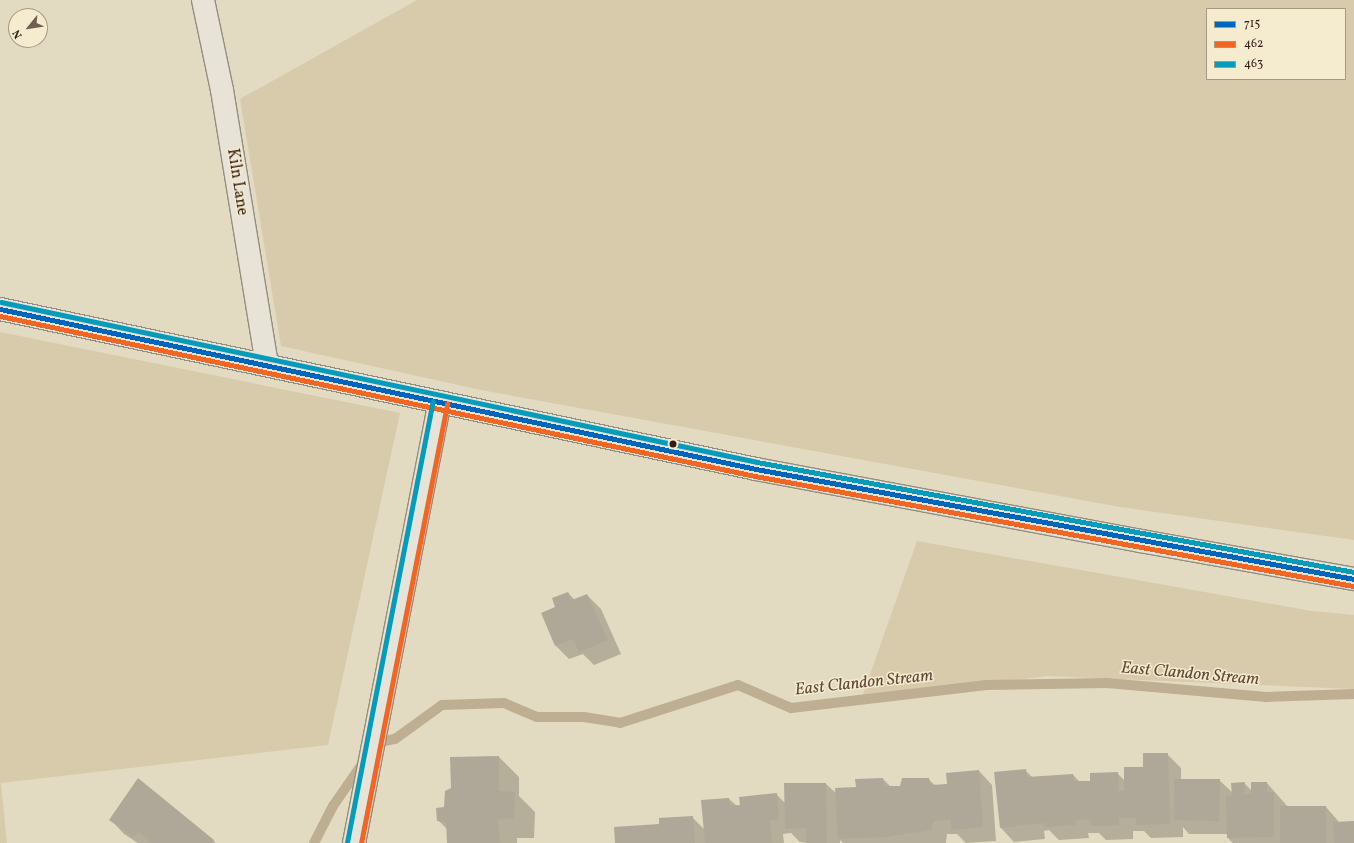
<!DOCTYPE html>
<html>
<head>
<meta charset="utf-8">
<style>
  body { margin:0 }
  #map { position:relative; width:1354px; height:843px; overflow:hidden; background:#e2dac1; font-family:Vollkorn,serif }
  div>[style] { position:absolute }
  .green>* { inset:0; background:#d8cbab }
  .shadow>* { inset:0; background:#0003 }
  .stream>* { height:10px; margin:-5px; padding:0 5px; transform-origin:5px; border-radius:5px; background:#beaf92 }
  .building>* { inset:0; background:#afa898 }
  .roads { filter:drop-shadow(1px 0 #948d7e) drop-shadow(-1px 0 #948d7e) drop-shadow(0 1px #948d7e) drop-shadow(0 -1px #948d7e) }
  .minor>* { height:22px; margin:-11px; padding:0 11px; transform-origin:11px; border-radius:11px; background:#e7e3d7 }
  .secondary>* { height:22px; margin:-11px; padding:0 11px; transform-origin:11px; border-radius:11px; background:#e7e3d7 }
  .bus-1>* { height:5px; margin:-2.5px; padding:0 2.5px; transform-origin:2.5px; border-radius:2.5px; background:#0065bd }
  .bus-2>* { height:5px; margin:-2.5px; padding:0 2.5px; transform-origin:2.5px; border-radius:2.5px; background:#f26522 }
  .bus-3>* { height:5px; margin:-2.5px; padding:0 2.5px; transform-origin:2.5px; border-radius:2.5px; background:#059bbb }
  .dots>* { width:11px; height:11px; translate:-50% -50%; box-sizing:border-box; border:2px solid #f5ebce; border-radius:50% }
  span { translate:-50% -50%; white-space:nowrap; text-align:center; line-height:1.15; -webkit-text-stroke:3px #f5ebce; paint-order:stroke }
  .street-label { font-size:16px; color:#321c14 }
  .water-label { font-size:17px; color:#5e4939; font-style:italic }
  .legend { position:absolute; left:1206px; top:8px; width:140px; height:72px; box-sizing:border-box; background:#f5ebce; border:1px solid #a79884; margin:0; padding:5px 7px; list-style:none; font-size:12px; color:#321c14 }
  .legend li { display:flex; align-items:center; gap:8px; height:20px }
  .legend b { width:20px; border:1px solid #a79884 }
  .north { position:absolute; left:8px; top:8px; width:40px; height:40px; box-sizing:border-box; background:#f5ebce; border:1px solid #a79884; border-radius:50%; rotate:240deg; font-size:11px; font-weight:700; line-height:16px; text-align:center; color:#321c14 }
  .north::after { content:''; display:block; margin:auto; width:14px; height:18px; background:#705e51; clip-path:polygon(50% 0,100% 100%,50% 72%,0 100%) }
</style>
</head>
<body>
<div id="map">
  <div class="green">
    <i style="clip-path:polygon(evenodd,417px 0,1354px 0,1354px 540px,1120px 507px,481px 390px,281px 346px,240px 99px,417px 0,1207px 9px,1345px 9px,1345px 79px,1207px 79px,1207px 9px)"></i>
    <i style="clip-path:polygon(0 332px,400px 413px,328px 745px,1px 783px,7px 843px,0 843px)"></i>
    <i style="clip-path:polygon(917px 541px,1312px 611px,1354px 615px,1354px 689px,1047px 676px,861px 700px)"></i>
  </div>
  <div class="shadow">
    <i style="clip-path:polygon(568px 593px,575px 600px,587px 595px,601px 609px,621px 654px,594px 665px,583px 654px,569px 659px,556px 646px,556px 607px)"></i>
    <i style="clip-path:polygon(1167px 754px,1181px 768px,1181px 780px,1219px 780px,1233px 793px,1244px 783px,1252px 791px,1267px 783px,1288px 807px,1326px 807px,1339px 822px,1354px 822px,1354px 843px,1233px 843px,1228px 838px,1227px 834px,1189px 834px,1183px 827px,1183px 837px,1151px 838px,1144px 831px,1133px 831px,1133px 839px,1106px 840px,1099px 833px,1088px 833px,1089px 838px,1059px 840px,1049px 830px,1044px 831px,1045px 839px,1014px 842px,1001px 828px,995px 773px,1025px 770px,1033px 778px,1073px 775px,1080px 782px,1091px 782px,1117px 773px,1125px 781px)"></i>
    <i style="clip-path:polygon(499px 757px,519px 777px,519px 796px,535px 812px,534px 838px,517px 838px,517px 843px,448px 843px,447px 829px,438px 820px,445px 807px)"></i>
    <i style="clip-path:polygon(979px 771px,992px 785px,996px 841px,966px 843px,957px 834px,947px 834px,946px 843px,843px 843px,840px 840px,840px 843px,807px 843px,800px 842px,791px 833px,783px 834px,784px 843px,616px 843px,660px 825px,692px 817px,704px 829px,729px 799px,737px 806px,776px 794px,786px 804px,786px 784px,826px 784px,837px 794px,883px 779px,891px 787px,901px 787px,928px 779px,936px 786px,948px 785px)"></i>
    <i style="clip-path:polygon(138px 780px,214px 841px,216px 843px,138px 843px,124px 834px,111px 820px)"></i>
  </div>
  <div class="stream">
    <i style="left:374px;top:747px;width:5px;rotate:-53deg"></i>
    <i style="left:377px;top:743px;width:18px;rotate:-13deg"></i>
    <i style="left:395px;top:739px;width:58px;rotate:-35.9deg"></i>
    <i style="left:442px;top:705px;width:62px;rotate:-1.8deg"></i>
    <i style="left:504px;top:703px;width:36px;rotate:23deg"></i>
    <i style="left:537px;top:717px;width:47px"></i>
    <i style="left:584px;top:717px;width:36px;rotate:9deg"></i>
    <i style="left:620px;top:723px;width:124px;rotate:-17.9deg"></i>
    <i style="left:738px;top:685px;width:58px;rotate:23.5deg"></i>
    <i style="left:791px;top:708px;width:197px;rotate:-6.7deg"></i>
    <i style="left:987px;top:685px;width:120px;rotate:-1deg"></i>
    <i style="left:1107px;top:683px;width:160px;rotate:5deg"></i>
    <i style="left:1266px;top:697px;width:88px;rotate:-2deg"></i>
    <i style="left:314px;top:843px;width:42px;rotate:-62.8deg"></i>
    <i style="left:333px;top:806px;width:56px;rotate:-55.2deg"></i>
  </div>
  <div class="building">
    <i style="clip-path:polygon(568px 592px,572px 600px,587px 594px,608px 640px,579px 652px,573px 639px,555px 646px,541px 613px,555px 607px,552px 598px)"></i>
    <i style="clip-path:polygon(1143px 753px,1168px 753px,1170px 824px,1136px 825px,1136px 818px,1119px 818px,1119px 826px,1091px 826px,1091px 819px,1075px 820px,1076px 825px,1044px 827px,1045px 823px,1000px 828px,994px 772px,1026px 769px,1027px 777px,1073px 774px,1074px 781px,1090px 781px,1090px 773px,1118px 772px,1119px 791px,1124px 791px,1124px 767px,1143px 767px)"></i>
    <i style="clip-path:polygon(499px 756px,499px 791px,515px 792px,514px 818px,498px 819px,500px 843px,447px 843px,446px 822px,437px 821px,436px 808px,444px 807px,445px 791px,451px 788px,450px 757px)"></i>
    <i style="clip-path:polygon(979px 770px,983px 827px,951px 830px,951px 820px,933px 821px,932px 830px,887px 837px,838px 839px,835px 788px,856px 787px,855px 779px,883px 778px,884px 786px,900px 786px,902px 778px,929px 778px,931px 785px,947px 784px,946px 773px)"></i>
    <i style="clip-path:polygon(138px 778px,214px 840px,212px 843px,153px 843px,139px 832px,133px 837px,109px 820px)"></i>
    <i style="clip-path:polygon(1174px 779px,1220px 779px,1219px 821px,1174px 820px)"></i>
    <i style="clip-path:polygon(1245px 782px,1244px 795px,1251px 794px,1251px 782px,1267px 782px,1267px 792px,1274px 792px,1274px 837px,1227px 838px,1226px 796px,1232px 796px,1231px 783px)"></i>
    <i style="clip-path:polygon(784px 783px,826px 783px,827px 843px,806px 843px,806px 828px,785px 829px)"></i>
    <i style="clip-path:polygon(777px 793px,779px 819px,770px 820px,772px 843px,705px 843px,701px 800px,729px 798px,730px 806px,740px 805px,739px 797px)"></i>
    <i style="clip-path:polygon(1280px 806px,1326px 806px,1326px 843px,1280px 843px)"></i>
    <i style="clip-path:polygon(693px 816px,695px 843px,615px 843px,614px 827px,659px 824px,659px 818px)"></i>
    <i style="clip-path:polygon(1354px 821px,1354px 843px,1334px 843px,1333px 822px)"></i>
  </div>
  <div class="roads">
    <div class="minor">
      <i style="left:203px;top:0;width:92px;rotate:78.1deg"></i>
      <i style="left:222px;top:90px;width:279px;rotate:80.7deg"></i>
    </div>
    <div class="secondary">
      <i style="left:0;top:309px;width:773px;rotate:11.95deg"></i>
      <i style="left:756px;top:469px;width:392px;rotate:10.6deg"></i>
      <i style="left:1141px;top:541px;width:216px;rotate:10.1deg"></i>
      <i style="left:354px;top:843px;width:449px;rotate:-79deg"></i>
    </div>
  </div>
  <div class="bus-1">
    <i style="left:0;top:309px;width:773px;rotate:11.95deg"></i>
    <i style="left:756px;top:469px;width:608px;rotate:10.42deg"></i>
  </div>
  <div class="bus-2">
    <i style="left:0;top:316px;width:772px;rotate:11.97deg"></i>
    <i style="left:755px;top:476px;width:608px;rotate:10.42deg"></i>
    <i style="left:361px;top:843px;width:448px;rotate:-78.9deg"></i>
  </div>
  <div class="bus-3">
    <i style="left:1px;top:302px;width:773px;rotate:11.95deg"></i>
    <i style="left:757px;top:462px;width:607px;rotate:10.44deg"></i>
    <i style="left:347px;top:842px;width:449px;rotate:-79deg"></i>
  </div>
  <div class="dots">
    <i style="left:673px;top:444px;background:#321c14"></i>
  </div>
  <div class="street-label">
    <span style="left:237px;top:182px;rotate:81deg">Kiln Lane</span>
  </div>
  <div class="water-label">
    <span style="left:1190px;top:674px;rotate:5deg">East Clandon Stream</span>
    <span style="left:864px;top:683px;rotate:-6deg">East Clandon Stream</span>
  </div>
  <ul class="legend">
  <li><b style="height:5px;background:#0065bd"></b>715</li>
  <li><b style="height:5px;background:#f26522"></b>462</li>
  <li><b style="height:5px;background:#059bbb"></b>463</li>
  </ul>
  <div class="north">N</div>
</div>
</body>
</html>
